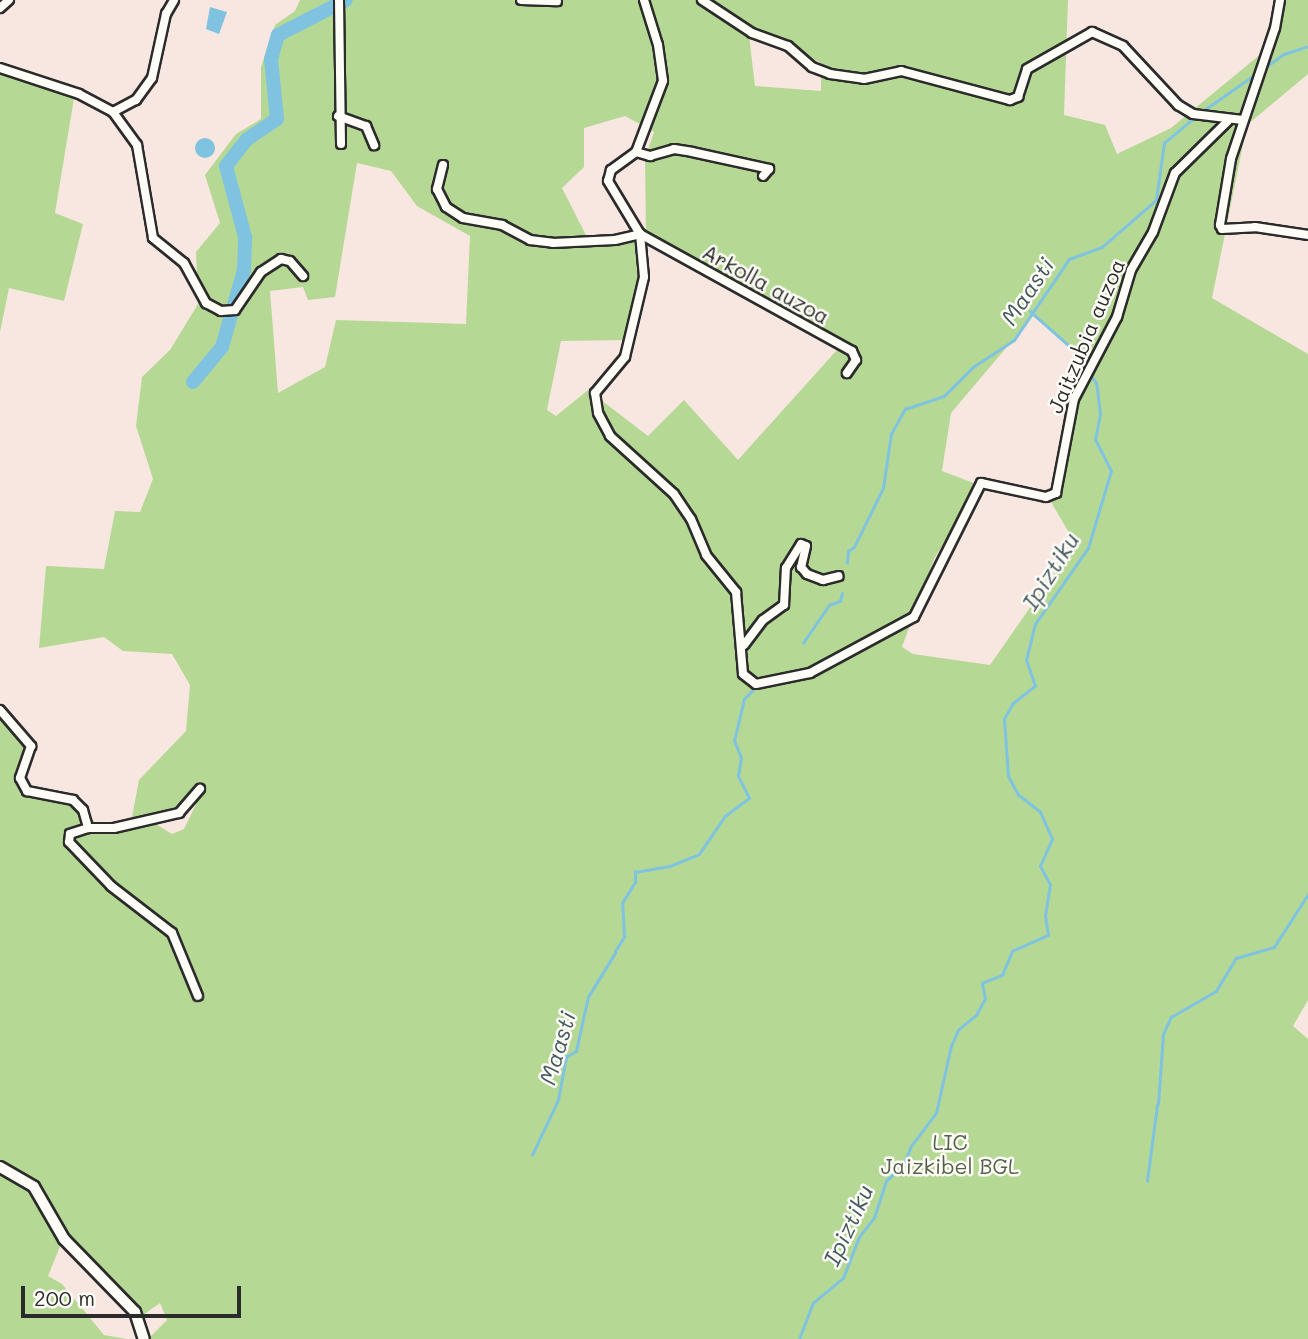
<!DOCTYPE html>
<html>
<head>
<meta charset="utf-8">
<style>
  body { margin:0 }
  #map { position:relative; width:1308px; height:1339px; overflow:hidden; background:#f8e6e0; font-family:Mali,sans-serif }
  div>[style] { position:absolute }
  .green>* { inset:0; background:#b5d994 }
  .water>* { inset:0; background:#7fc3e0 }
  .round { border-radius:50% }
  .stream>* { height:2.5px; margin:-1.25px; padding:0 1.25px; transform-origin:1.25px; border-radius:1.25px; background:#7fc3e0 }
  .river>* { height:14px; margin:-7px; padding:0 7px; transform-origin:7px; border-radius:7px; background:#7fc3e0 }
  .roads { filter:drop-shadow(2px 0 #2b2b2b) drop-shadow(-2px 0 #2b2b2b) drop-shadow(0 2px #2b2b2b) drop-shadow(0 -2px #2b2b2b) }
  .minor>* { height:8px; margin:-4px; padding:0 4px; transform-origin:4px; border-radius:4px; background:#fdfcf7 }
  .tertiary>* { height:10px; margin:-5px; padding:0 5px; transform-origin:5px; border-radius:5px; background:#fdfcf7 }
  span { translate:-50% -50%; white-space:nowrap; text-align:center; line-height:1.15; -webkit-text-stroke:5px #fdfcf7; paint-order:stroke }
  .street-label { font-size:21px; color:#2b2b2b }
  .park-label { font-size:21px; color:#545f4a }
  .water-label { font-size:23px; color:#445961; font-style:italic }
  .scale { position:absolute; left:21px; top:1286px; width:220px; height:32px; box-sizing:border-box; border:4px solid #2b2b2b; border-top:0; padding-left:9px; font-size:21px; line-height:24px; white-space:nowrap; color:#2b2b2b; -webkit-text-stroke:5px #fdfcf7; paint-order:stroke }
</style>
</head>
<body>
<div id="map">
  <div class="green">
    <i style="clip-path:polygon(evenodd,300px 0,1068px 0,1064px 115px,1105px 125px,1117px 154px,1171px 128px,1262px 53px,1275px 0,1308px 0,1308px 74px,1247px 125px,1212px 298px,1308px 354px,1308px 1000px,1293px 1026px,1308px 1039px,1308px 1339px,148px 1339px,167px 1320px,160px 1303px,143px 1315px,63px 1239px,48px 1276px,62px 1284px,104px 1335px,127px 1339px,0 1339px,0 715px,27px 737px,19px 782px,40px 793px,77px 795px,95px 823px,131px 822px,139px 780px,186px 731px,190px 685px,172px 654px,123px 651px,104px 637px,39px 648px,46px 566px,104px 569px,115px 511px,140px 512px,153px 479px,136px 426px,142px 377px,170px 350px,198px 304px,196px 252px,220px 223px,205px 175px,236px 134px,261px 119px,261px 67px,275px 25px,295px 11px,300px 0,748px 27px,821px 63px,821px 91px,755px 86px,748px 27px,300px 0,625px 116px,654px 132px,645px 158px,646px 238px,592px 247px,562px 188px,584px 167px,584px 128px,625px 116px,300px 0,357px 163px,391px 171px,417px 206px,470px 236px,466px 324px,336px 320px,325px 367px,278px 393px,270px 291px,303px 287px,308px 300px,335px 297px,357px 163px,300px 0,646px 238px,764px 303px,837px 350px,738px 460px,684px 400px,648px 436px,588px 390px,556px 416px,547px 410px,561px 341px,628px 340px,646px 238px,300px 0,1033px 316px,1090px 363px,1066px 402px,1051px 502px,1075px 543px,990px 665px,913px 654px,902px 647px,934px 559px,979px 485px,942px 471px,951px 413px,1033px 316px,300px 0,191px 792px,200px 796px,184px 829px,172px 834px,154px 823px,152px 815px,181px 805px,191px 792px)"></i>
    <i style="clip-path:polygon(0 66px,75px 92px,55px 213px,83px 224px,64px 301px,9px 288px,0 332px)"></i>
  </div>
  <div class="water">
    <i style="clip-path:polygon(210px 7px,227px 12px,219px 34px,206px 29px)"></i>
    <i class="round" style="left:195px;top:138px;width:20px;height:20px"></i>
  </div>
  <div class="stream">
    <i style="left:1263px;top:69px;width:26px;rotate:-36deg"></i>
    <i style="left:1284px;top:54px;width:25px;rotate:-18deg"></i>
    <i style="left:1200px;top:113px;width:70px;rotate:-35.1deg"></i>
    <i style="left:1030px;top:311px;width:59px;rotate:41.6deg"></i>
    <i style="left:1074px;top:350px;width:22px;rotate:60deg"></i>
    <i style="left:847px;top:563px;width:12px;rotate:-85deg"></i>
    <i style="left:848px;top:551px;width:7px;rotate:-34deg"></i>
    <i style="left:854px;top:547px;width:66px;rotate:-63.8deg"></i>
    <i style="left:883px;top:488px;width:55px;rotate:-81.6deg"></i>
    <i style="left:891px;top:434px;width:29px;rotate:-61deg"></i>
    <i style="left:905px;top:409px;width:41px;rotate:-18.4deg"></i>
    <i style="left:944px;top:396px;width:41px;rotate:-45deg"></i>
    <i style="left:973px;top:367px;width:49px;rotate:-33.4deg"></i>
    <i style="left:1014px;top:340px;width:98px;rotate:-55.8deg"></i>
    <i style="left:1069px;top:259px;width:35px;rotate:-20deg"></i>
    <i style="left:1102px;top:247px;width:72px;rotate:-41deg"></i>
    <i style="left:1156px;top:200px;width:58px;rotate:-82deg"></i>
    <i style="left:1164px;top:143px;width:40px;rotate:-40deg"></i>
    <i style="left:803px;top:643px;width:46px;rotate:-55.6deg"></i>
    <i style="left:829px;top:605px;width:12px;rotate:-20deg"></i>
    <i style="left:840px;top:601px;width:8px;rotate:-76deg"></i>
    <i style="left:615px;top:951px;width:17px;rotate:-57deg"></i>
    <i style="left:624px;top:937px;width:34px;rotate:-93deg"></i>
    <i style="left:622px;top:903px;width:25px;rotate:-58deg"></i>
    <i style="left:635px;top:882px;width:10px;rotate:-90deg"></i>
    <i style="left:635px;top:872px;width:36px;rotate:-10deg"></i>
    <i style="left:670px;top:866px;width:31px;rotate:-22deg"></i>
    <i style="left:699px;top:854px;width:46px;rotate:-55.6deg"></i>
    <i style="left:725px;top:816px;width:30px;rotate:-37deg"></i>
    <i style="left:749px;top:798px;width:25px;rotate:-117deg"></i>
    <i style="left:738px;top:776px;width:18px;rotate:-81deg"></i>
    <i style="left:741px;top:758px;width:18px;rotate:-112deg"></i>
    <i style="left:734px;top:741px;width:43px;rotate:-76.6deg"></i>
    <i style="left:744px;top:699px;width:17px;rotate:-45deg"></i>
    <i style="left:977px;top:1013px;width:16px;rotate:-60deg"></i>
    <i style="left:985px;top:999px;width:16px;rotate:-101deg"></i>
    <i style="left:982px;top:983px;width:22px;rotate:-22deg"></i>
    <i style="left:1002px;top:975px;width:26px;rotate:-67deg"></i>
    <i style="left:1012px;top:951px;width:39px;rotate:-24deg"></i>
    <i style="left:1048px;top:935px;width:19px;rotate:-99deg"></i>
    <i style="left:1045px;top:916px;width:31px;rotate:-81deg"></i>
    <i style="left:1050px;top:885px;width:21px;rotate:-118deg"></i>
    <i style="left:1040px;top:866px;width:30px;rotate:-66deg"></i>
    <i style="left:1052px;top:839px;width:30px;rotate:-114deg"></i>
    <i style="left:1040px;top:812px;width:28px;rotate:-142deg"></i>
    <i style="left:1018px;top:795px;width:21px;rotate:-118deg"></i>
    <i style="left:1008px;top:776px;width:57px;rotate:-94deg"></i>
    <i style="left:1004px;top:719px;width:18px;rotate:-61deg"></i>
    <i style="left:1013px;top:703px;width:28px;rotate:-38deg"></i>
    <i style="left:1035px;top:686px;width:28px;rotate:-109deg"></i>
    <i style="left:1026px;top:660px;width:37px;rotate:-76deg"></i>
    <i style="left:1035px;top:624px;width:93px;rotate:-55.1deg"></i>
    <i style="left:1088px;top:548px;width:80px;rotate:-73.4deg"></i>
    <i style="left:1111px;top:471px;width:35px;rotate:-117deg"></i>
    <i style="left:1095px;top:440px;width:26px;rotate:-79deg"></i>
    <i style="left:1100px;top:414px;width:31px;rotate:-97deg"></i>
    <i style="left:1096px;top:383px;width:11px;rotate:-128deg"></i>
    <i style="left:1158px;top:1104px;width:70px;rotate:-85.9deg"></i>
    <i style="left:1163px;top:1034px;width:19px;rotate:-65deg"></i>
    <i style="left:1171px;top:1017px;width:52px;rotate:-30deg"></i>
    <i style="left:1216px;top:991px;width:39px;rotate:-59deg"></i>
    <i style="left:1236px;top:958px;width:40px;rotate:-16deg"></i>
    <i style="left:1274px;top:947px;width:63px;rotate:-57.3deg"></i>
    <i style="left:532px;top:1155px;width:61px;rotate:-64.7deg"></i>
    <i style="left:558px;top:1100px;width:44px;rotate:-79.5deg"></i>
    <i style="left:566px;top:1057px;width:12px;rotate:-31deg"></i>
    <i style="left:576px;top:1051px;width:55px;rotate:-77.5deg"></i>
    <i style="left:588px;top:997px;width:52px;rotate:-58.5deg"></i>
    <i style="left:1147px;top:1181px;width:77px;rotate:-82.5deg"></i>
    <i style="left:799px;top:1339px;width:39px;rotate:-69deg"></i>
    <i style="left:813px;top:1303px;width:39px;rotate:-40deg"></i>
    <i style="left:843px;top:1278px;width:44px;rotate:-68.7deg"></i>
    <i style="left:859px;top:1237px;width:24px;rotate:-52deg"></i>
    <i style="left:874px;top:1218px;width:39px;rotate:-72deg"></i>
    <i style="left:886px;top:1181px;width:25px;rotate:-43deg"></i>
    <i style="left:904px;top:1164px;width:19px;rotate:-69deg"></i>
    <i style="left:911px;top:1146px;width:41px;rotate:-52.9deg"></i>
    <i style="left:936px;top:1113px;width:69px;rotate:-77.4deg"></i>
    <i style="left:951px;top:1046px;width:17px;rotate:-66deg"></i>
    <i style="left:958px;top:1030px;width:25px;rotate:-40deg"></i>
  </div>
  <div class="river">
    <i style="left:193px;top:382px;width:45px;rotate:-50.4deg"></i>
    <i style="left:222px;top:347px;width:80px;rotate:-74.1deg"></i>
    <i style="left:244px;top:270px;width:33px;rotate:-88deg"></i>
    <i style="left:245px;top:237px;width:73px;rotate:-105deg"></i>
    <i style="left:226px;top:166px;width:33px;rotate:-52deg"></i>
    <i style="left:246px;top:140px;width:37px;rotate:-34deg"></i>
    <i style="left:277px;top:119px;width:60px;rotate:-95.7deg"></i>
    <i style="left:271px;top:59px;width:25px;rotate:-74deg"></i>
    <i style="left:278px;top:35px;width:76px;rotate:-27.2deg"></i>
  </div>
  <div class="roads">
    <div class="minor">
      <i style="left:339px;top:0;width:144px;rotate:89.2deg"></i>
      <i style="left:521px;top:0;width:36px;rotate:2deg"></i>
      <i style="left:644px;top:0;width:47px;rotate:72.7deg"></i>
      <i style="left:658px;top:45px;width:36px;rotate:82deg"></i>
      <i style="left:663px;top:81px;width:76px;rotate:110.8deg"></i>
      <i style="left:636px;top:152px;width:31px;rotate:144deg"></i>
      <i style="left:611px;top:170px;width:11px;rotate:105deg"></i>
      <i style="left:608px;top:181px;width:62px;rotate:58.9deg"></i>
      <i style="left:640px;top:234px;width:43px;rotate:84.7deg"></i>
      <i style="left:644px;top:277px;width:82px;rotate:103.4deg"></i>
      <i style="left:625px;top:357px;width:47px;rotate:129.8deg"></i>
      <i style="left:595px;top:393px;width:20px;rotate:81deg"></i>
      <i style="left:598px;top:413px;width:26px;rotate:62deg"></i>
      <i style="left:610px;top:436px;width:86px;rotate:42.2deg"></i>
      <i style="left:674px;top:494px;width:30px;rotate:56deg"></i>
      <i style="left:691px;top:519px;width:39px;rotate:67deg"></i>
      <i style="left:706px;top:555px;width:48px;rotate:51deg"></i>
      <i style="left:736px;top:592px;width:82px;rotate:85.1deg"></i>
      <i style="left:743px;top:674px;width:16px;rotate:38deg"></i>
      <i style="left:756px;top:684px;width:55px;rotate:-11.5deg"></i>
      <i style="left:810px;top:673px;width:118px;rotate:-28.3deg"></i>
      <i style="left:914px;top:617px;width:150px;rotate:-63.4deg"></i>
      <i style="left:981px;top:483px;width:66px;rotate:12.2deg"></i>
      <i style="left:1046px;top:497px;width:11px;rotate:-22deg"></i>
      <i style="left:1056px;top:493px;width:96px;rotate:-79.2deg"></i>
      <i style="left:1074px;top:399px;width:93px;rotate:-62.3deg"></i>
      <i style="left:1117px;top:317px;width:49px;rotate:-73.4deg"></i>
      <i style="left:1131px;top:270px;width:44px;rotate:-59.9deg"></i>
      <i style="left:1153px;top:232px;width:63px;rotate:-69.6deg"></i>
      <i style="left:1175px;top:173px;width:74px;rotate:-44.5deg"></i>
      <i style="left:702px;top:0;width:60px;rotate:33.4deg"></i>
      <i style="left:752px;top:33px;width:38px;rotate:20deg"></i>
      <i style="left:788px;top:46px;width:32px;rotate:41deg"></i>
      <i style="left:812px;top:67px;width:19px;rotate:21deg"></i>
      <i style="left:830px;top:74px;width:34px;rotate:8deg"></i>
      <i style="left:864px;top:79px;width:38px;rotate:-12deg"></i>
      <i style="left:901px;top:71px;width:113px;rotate:14.9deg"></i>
      <i style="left:1010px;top:100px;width:9px;rotate:-21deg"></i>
      <i style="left:1018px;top:97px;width:29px;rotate:-72deg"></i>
      <i style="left:1027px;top:69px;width:75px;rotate:-29.6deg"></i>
      <i style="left:1092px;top:32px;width:34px;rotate:24deg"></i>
      <i style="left:1123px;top:46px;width:81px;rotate:47deg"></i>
      <i style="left:1178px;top:105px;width:17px;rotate:31deg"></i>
      <i style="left:1193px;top:114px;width:50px;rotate:6.8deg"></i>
      <i style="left:1280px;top:0;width:28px;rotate:100deg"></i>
      <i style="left:1275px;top:28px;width:138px;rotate:108.6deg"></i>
      <i style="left:1231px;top:159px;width:67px;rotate:99.5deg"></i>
      <i style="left:1220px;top:225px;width:4px;rotate:63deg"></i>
      <i style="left:1222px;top:229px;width:33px;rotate:-3deg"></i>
      <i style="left:1255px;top:227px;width:54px;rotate:8.6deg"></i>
      <i style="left:0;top:8px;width:12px;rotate:-42deg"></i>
      <i style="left:0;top:68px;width:83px;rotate:18.2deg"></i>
      <i style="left:79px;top:94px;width:38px;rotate:28deg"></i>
      <i style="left:113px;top:112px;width:26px;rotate:-28deg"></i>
      <i style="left:136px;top:100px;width:27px;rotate:-54deg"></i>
      <i style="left:152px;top:78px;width:66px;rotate:-77.7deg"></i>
      <i style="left:166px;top:14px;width:16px;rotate:-60deg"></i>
      <i style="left:113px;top:112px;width:41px;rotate:54deg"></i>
      <i style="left:137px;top:145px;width:94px;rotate:80.2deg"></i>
      <i style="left:153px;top:238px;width:40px;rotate:39deg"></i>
      <i style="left:184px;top:263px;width:46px;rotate:61.2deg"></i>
      <i style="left:206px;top:303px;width:17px;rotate:28deg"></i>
      <i style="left:221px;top:311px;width:14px;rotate:-4deg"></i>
      <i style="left:235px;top:310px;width:46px;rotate:-55.6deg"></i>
      <i style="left:261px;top:272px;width:24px;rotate:-33deg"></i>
      <i style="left:281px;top:259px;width:9px;rotate:13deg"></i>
      <i style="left:290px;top:261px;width:20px;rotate:49deg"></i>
      <i style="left:338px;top:116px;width:30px;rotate:20deg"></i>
      <i style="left:366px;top:126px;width:21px;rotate:67deg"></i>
      <i style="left:636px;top:152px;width:15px;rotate:16deg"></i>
      <i style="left:650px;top:156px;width:25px;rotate:-16deg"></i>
      <i style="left:674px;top:149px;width:18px;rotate:9deg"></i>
      <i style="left:692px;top:152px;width:79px;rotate:12.4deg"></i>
      <i style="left:769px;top:169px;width:9px;rotate:131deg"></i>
      <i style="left:443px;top:165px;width:25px;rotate:104deg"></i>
      <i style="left:437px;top:189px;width:20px;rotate:63deg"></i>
      <i style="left:446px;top:207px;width:20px;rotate:33deg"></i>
      <i style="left:463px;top:218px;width:40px;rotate:10deg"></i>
      <i style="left:502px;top:225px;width:32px;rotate:28deg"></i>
      <i style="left:530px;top:240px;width:23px;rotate:7deg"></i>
      <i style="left:553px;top:243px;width:62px;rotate:-2.8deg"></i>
      <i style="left:615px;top:240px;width:26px;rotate:-13deg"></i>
      <i style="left:640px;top:234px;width:242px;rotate:28.9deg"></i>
      <i style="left:852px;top:351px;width:10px;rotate:66deg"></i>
      <i style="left:856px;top:360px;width:16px;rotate:125deg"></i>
      <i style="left:744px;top:645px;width:31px;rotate:-53deg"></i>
      <i style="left:763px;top:620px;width:26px;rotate:-36deg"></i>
      <i style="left:784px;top:605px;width:37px;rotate:-87deg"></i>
      <i style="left:786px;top:568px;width:28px;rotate:-58deg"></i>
      <i style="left:801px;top:544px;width:5px;rotate:22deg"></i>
      <i style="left:806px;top:546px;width:22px;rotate:103deg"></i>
      <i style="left:801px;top:567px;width:9px;rotate:49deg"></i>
      <i style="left:807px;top:574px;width:17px;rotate:21deg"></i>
      <i style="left:823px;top:580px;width:16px;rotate:-14deg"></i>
      <i style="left:0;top:710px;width:48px;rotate:49.3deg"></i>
      <i style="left:31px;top:746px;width:34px;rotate:109deg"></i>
      <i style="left:20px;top:778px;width:15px;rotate:62deg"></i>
      <i style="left:27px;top:791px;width:47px;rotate:11.1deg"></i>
      <i style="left:73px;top:800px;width:14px;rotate:45deg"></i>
      <i style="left:83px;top:810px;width:19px;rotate:74deg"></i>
      <i style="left:88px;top:828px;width:26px"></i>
      <i style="left:114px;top:828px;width:67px;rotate:-13deg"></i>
      <i style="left:179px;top:813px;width:32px;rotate:-49deg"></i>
      <i style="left:88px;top:828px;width:19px;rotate:162deg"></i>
      <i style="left:70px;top:834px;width:8px;rotate:97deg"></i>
      <i style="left:69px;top:842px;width:61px;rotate:46.3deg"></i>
      <i style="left:111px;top:886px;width:77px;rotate:37.6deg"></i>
      <i style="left:172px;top:933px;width:68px;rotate:67.6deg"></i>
    </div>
    <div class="tertiary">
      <i style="left:0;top:1167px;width:39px;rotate:30deg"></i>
      <i style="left:34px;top:1187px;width:60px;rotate:60deg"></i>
      <i style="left:64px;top:1239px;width:102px;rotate:45.8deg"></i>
      <i style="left:135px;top:1312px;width:28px;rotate:72deg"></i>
    </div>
  </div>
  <div class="street-label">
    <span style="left:766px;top:284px;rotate:29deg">Arkolla auzoa</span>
    <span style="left:1086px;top:336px;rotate:-67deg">Jaitzubia auzoa</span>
  </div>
  <div class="park-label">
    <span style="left:950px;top:1154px">LIC<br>Jaizkibel BGL</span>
  </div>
  <div class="water-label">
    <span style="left:1027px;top:291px;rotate:-56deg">Maasti</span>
    <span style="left:1050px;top:571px;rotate:-58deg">Ipiztiku</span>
    <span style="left:557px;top:1048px;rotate:-73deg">Maasti</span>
    <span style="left:848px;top:1225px;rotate:-65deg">Ipiztiku</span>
  </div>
  <div class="scale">200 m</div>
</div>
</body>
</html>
